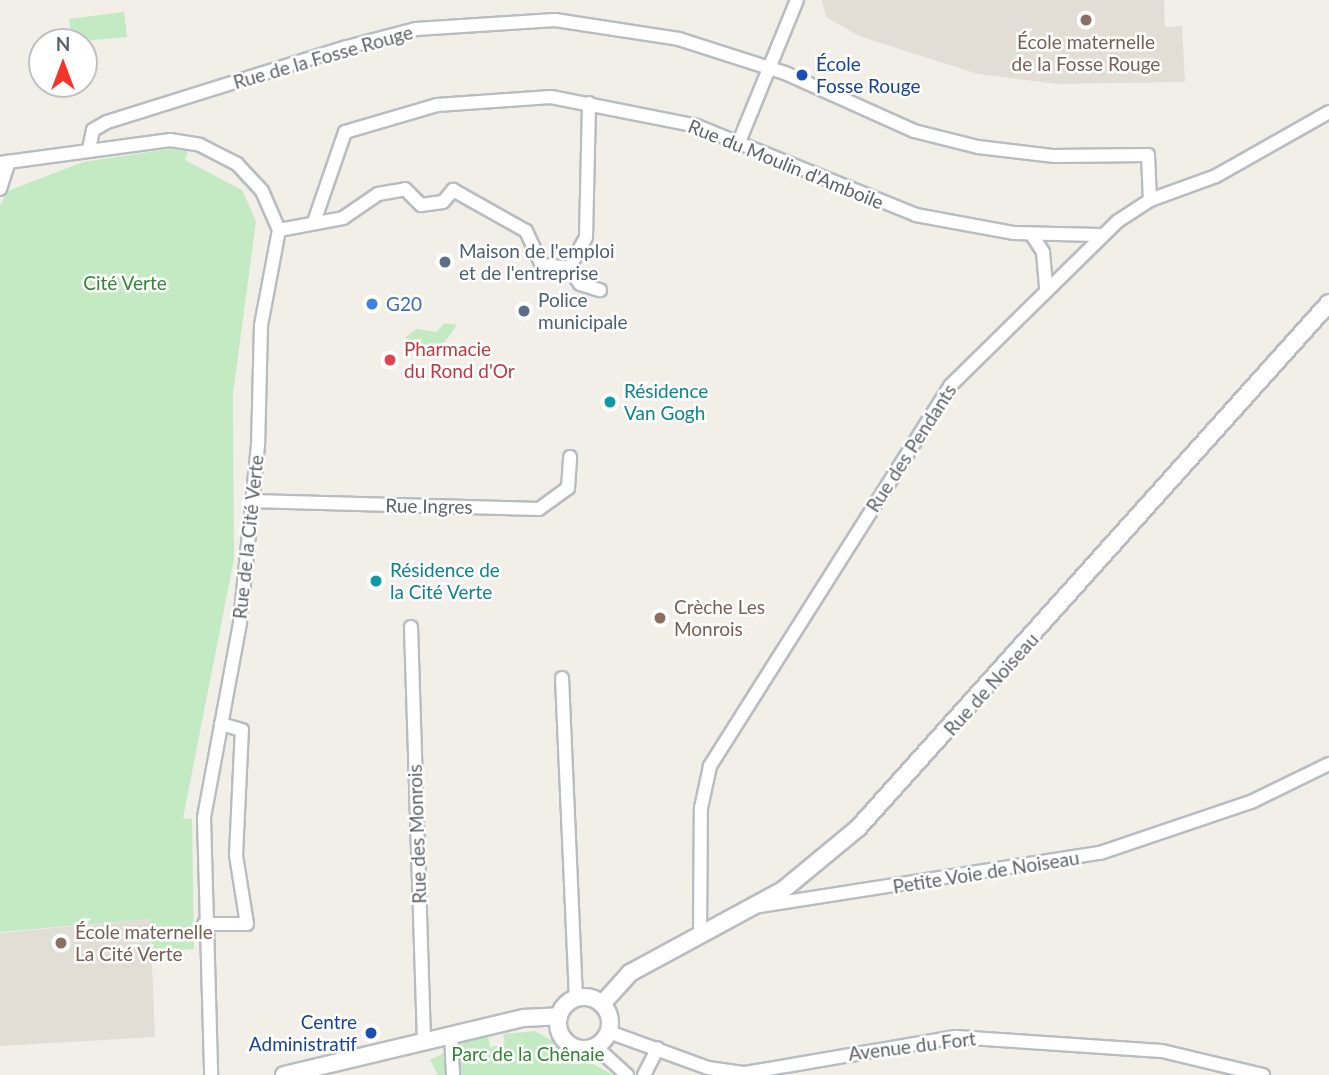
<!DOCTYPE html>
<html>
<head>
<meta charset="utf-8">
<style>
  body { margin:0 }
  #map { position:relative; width:1329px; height:1075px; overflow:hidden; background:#f1efe7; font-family:Lato,sans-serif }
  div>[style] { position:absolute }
  .education>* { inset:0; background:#e2ded5 }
  .green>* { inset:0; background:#c4eac3 }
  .roads { filter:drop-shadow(2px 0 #b9bdc1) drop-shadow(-2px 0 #b9bdc1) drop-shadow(0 2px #b9bdc1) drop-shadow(0 -2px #b9bdc1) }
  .minor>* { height:12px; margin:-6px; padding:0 6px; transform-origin:6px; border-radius:6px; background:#fff }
  .tertiary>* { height:16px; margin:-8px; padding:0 8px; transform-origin:8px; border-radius:8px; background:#fff }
  .tertiary>.ring { margin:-8px; padding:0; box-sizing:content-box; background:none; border:16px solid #fff; border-radius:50% }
  .dots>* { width:19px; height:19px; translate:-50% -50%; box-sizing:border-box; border:4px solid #fff; border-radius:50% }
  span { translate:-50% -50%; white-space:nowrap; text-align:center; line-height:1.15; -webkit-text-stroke:5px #fff; paint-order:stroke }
  .education-label { font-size:19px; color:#785e54 }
  .left { translate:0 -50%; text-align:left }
  .street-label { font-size:19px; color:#5e6368 }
  .transit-label { font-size:19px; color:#164399 }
  .right { translate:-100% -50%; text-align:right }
  .service-label { font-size:19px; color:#4e5e75 }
  .park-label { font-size:19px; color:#308631 }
  .shop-label { font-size:19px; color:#366cbe }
  .health-label { font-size:19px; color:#be3a42 }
  .culture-label { font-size:19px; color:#0d838f }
  .north { position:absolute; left:28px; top:28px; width:70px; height:70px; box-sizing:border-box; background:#fff; border:2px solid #bfc1c3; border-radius:50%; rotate:0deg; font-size:19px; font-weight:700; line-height:28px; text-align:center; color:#5e6368 }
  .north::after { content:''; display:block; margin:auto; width:24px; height:32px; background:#f4352a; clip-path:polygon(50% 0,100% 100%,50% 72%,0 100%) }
</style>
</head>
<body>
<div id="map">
  <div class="education">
    <i style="clip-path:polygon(822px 0,1164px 0,1165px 27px,1182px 26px,1185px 82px,1057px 84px,978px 74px,859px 36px,826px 17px)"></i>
    <i style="clip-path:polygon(150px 919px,155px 1037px,0 1046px,0 933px)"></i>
  </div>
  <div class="green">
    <i style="clip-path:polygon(124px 12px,127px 37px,72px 42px,69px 19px)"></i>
    <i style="clip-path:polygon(169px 149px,188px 151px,185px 160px,242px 190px,256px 221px,233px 394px,234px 559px,183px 818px,192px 819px,194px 949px,152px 952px,150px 919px,0 932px,0 205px,8px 191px,83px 162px)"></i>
    <i style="clip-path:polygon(444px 323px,457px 325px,442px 345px,422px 347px,405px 338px,416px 329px,437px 332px)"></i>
    <i style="clip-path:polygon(535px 1031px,613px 1075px,438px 1075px,430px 1060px,471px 1039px,488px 1036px,490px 1047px,505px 1044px,503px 1034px)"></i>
  </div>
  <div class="roads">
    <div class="minor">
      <i style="left:739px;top:142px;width:153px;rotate:-67.8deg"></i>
      <i style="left:89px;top:149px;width:19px;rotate:-78deg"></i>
      <i style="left:93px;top:130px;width:16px;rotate:-30deg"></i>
      <i style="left:107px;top:122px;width:251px;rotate:-17.4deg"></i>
      <i style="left:347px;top:47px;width:71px;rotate:-14.6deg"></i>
      <i style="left:416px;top:29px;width:139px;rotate:-3.7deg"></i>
      <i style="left:555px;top:20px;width:125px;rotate:8.7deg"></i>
      <i style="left:679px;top:39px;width:111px;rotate:17.8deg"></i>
      <i style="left:785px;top:73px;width:141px;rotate:24.2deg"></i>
      <i style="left:914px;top:131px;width:66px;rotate:14deg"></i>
      <i style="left:978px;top:147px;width:77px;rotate:6.8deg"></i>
      <i style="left:1054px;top:156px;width:94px;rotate:-0.6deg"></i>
      <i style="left:1148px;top:155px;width:45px;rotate:87.5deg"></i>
      <i style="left:0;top:163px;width:172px;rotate:-7.7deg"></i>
      <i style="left:170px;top:140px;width:30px;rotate:9deg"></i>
      <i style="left:200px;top:145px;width:42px;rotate:27.2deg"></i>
      <i style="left:237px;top:164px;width:37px;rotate:47deg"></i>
      <i style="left:262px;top:191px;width:43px;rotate:66.4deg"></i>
      <i style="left:279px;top:230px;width:97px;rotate:100.7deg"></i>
      <i style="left:261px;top:325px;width:120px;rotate:91.4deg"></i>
      <i style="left:258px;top:445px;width:179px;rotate:95.8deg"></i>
      <i style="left:240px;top:623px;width:198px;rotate:100.5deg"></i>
      <i style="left:204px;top:818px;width:257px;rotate:88.4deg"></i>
      <i style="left:0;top:189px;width:29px;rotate:-72deg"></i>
      <i style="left:314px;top:222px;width:95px;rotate:-71deg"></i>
      <i style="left:345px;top:132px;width:96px;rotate:-16.4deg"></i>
      <i style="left:437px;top:105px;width:114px;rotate:-4deg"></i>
      <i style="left:551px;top:97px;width:149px;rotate:11.2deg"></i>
      <i style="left:697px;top:126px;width:236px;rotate:22.1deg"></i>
      <i style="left:916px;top:215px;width:100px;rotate:10.4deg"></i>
      <i style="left:1014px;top:233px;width:85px;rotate:1.3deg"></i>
      <i style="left:279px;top:230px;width:65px;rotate:-10.6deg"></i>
      <i style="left:343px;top:218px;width:42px;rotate:-34.4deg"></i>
      <i style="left:378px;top:194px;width:27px;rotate:-10deg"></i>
      <i style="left:405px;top:189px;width:23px;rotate:45deg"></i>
      <i style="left:421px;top:205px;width:22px;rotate:-8deg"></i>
      <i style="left:443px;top:202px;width:16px;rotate:-50deg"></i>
      <i style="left:453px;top:190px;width:84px;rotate:29.3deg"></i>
      <i style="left:526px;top:231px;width:38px;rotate:65deg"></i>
      <i style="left:542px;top:265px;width:27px;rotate:6deg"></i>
      <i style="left:569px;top:268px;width:35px;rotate:-61deg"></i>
      <i style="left:586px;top:237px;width:134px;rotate:-88.7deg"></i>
      <i style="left:1032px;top:235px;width:20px;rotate:57deg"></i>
      <i style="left:1043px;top:252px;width:35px;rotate:85deg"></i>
      <i style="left:569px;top:268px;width:19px;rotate:55deg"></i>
      <i style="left:580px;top:284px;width:21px;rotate:17deg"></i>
      <i style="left:251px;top:501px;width:288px;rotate:1.6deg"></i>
      <i style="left:539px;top:509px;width:36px;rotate:-36deg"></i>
      <i style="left:568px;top:488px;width:31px;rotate:-86deg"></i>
      <i style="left:411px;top:627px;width:414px;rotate:88.2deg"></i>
      <i style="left:562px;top:678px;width:320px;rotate:87.5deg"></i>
      <i style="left:754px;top:907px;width:350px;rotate:-8.9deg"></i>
      <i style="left:1100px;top:853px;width:159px;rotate:-18.7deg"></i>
      <i style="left:1251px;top:802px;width:87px;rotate:-26deg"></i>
      <i style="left:204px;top:924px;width:43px"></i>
      <i style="left:247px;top:924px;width:70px;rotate:-99.1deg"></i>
      <i style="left:236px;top:855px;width:125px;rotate:-87.3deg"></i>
      <i style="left:242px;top:730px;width:22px;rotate:-164deg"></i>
      <i style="left:700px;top:936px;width:128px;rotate:-89.6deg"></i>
      <i style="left:701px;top:808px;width:43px;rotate:-77.9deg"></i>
      <i style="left:710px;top:766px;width:449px;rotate:-57.7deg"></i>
      <i style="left:950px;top:386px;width:235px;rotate:-44.5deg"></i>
      <i style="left:1118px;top:221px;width:38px;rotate:-33deg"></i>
      <i style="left:1150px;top:200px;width:70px;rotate:-20deg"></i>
      <i style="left:1216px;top:176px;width:130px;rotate:-29.5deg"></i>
      <i style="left:609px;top:1032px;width:105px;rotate:20deg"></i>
      <i style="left:708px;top:1068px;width:37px;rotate:8deg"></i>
      <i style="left:745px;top:1073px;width:214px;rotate:-9.7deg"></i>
      <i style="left:956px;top:1037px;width:206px;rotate:3.9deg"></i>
      <i style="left:1162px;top:1051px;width:104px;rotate:13.4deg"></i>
      <i style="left:451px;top:1034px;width:41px;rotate:87.2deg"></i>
      <i style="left:596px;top:1047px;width:42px;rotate:42.1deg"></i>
      <i style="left:644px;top:1075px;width:30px;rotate:-63deg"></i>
    </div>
    <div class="tertiary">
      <i class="ring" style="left:558px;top:997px;width:36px;height:36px"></i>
      <i style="left:602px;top:1004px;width:42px;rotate:-47.9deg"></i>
      <i style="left:630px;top:973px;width:174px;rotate:-28.5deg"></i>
      <i style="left:783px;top:890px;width:97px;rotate:-39.6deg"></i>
      <i style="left:858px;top:828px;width:705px;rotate:-48.1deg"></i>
      <i style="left:284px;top:1075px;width:247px;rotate:-13.4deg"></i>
      <i style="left:524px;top:1018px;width:35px;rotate:-3deg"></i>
    </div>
  </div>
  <div class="dots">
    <i style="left:1086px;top:20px;background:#8d6e63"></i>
    <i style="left:802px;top:75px;background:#1a4fb4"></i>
    <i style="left:445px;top:262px;background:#5c6f8a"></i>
    <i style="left:372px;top:304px;background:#3f7fe0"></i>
    <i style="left:524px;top:311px;background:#5c6f8a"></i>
    <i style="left:390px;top:360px;background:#e0444e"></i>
    <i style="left:610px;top:402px;background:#0f9aa8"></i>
    <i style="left:376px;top:581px;background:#0f9aa8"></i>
    <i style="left:660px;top:618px;background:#8d6e63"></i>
    <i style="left:61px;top:943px;background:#8d6e63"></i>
    <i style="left:371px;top:1033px;background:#1a4fb4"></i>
  </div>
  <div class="education-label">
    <span style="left:1086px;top:53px">École maternelle<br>de la Fosse Rouge</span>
    <span class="left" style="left:674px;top:618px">Crèche Les<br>Monrois</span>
    <span class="left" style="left:75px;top:943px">École maternelle<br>La Cité Verte</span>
  </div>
  <div class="street-label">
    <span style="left:323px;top:57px;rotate:-16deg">Rue de la Fosse Rouge</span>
    <span style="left:786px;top:164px;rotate:22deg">Rue du Moulin d'Amboile</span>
    <span style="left:911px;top:448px;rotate:-57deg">Rue des Pendants</span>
    <span style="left:429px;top:506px;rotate:1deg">Rue Ingres</span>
    <span style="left:248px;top:537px;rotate:-84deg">Rue de la Cité Verte</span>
    <span style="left:991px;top:684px;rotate:-48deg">Rue de Noiseau</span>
    <span style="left:417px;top:834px;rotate:-92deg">Rue des Monrois</span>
    <span style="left:986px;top:872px;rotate:-9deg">Petite Voie de Noiseau</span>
    <span style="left:912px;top:1046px;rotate:-7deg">Avenue du Fort</span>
  </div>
  <div class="transit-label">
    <span class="left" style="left:816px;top:75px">École<br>Fosse Rouge</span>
    <span class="right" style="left:357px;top:1033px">Centre<br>Administratif</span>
  </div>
  <div class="service-label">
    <span class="left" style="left:459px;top:262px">Maison de l'emploi<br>et de l'entreprise</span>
    <span class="left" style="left:538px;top:311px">Police<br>municipale</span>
  </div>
  <div class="park-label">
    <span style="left:125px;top:283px">Cité Verte</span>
    <span style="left:528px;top:1054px">Parc de la Chênaie</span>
  </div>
  <div class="shop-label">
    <span class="left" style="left:386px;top:304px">G20</span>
  </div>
  <div class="health-label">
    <span class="left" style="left:404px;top:360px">Pharmacie<br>du Rond d'Or</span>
  </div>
  <div class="culture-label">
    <span class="left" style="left:624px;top:402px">Résidence<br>Van Gogh</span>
    <span class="left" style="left:390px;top:581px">Résidence de<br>la Cité Verte</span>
  </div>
  <div class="north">N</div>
</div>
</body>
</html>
